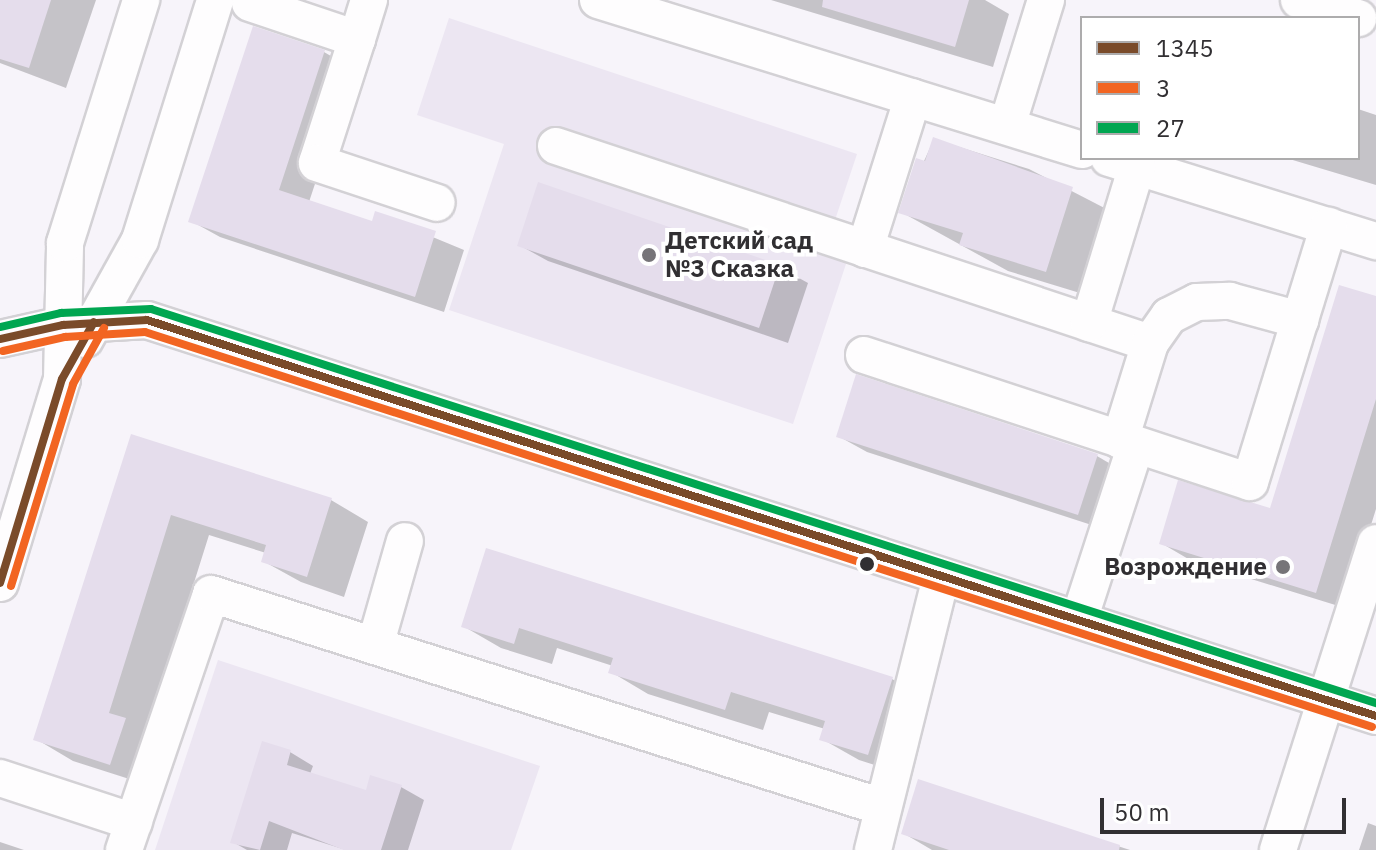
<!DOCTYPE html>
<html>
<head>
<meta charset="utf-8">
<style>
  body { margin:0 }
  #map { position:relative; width:1376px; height:850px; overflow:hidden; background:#f7f4fa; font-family:"IBM Plex Sans",sans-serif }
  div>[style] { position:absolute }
  .built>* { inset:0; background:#ece6f2 }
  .shadow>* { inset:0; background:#0003 }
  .building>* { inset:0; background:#e5ddec }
  .roads { filter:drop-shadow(2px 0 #d3d1d5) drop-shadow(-2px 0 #d3d1d5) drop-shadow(0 2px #d3d1d5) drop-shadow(0 -2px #d3d1d5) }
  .minor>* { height:36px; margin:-18px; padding:0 18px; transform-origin:18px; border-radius:18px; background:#fefdfe }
  .bus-1>* { height:8px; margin:-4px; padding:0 4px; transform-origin:4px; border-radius:4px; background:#7a4b2a }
  .bus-2>* { height:8px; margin:-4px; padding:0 4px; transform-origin:4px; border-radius:4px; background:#f26522 }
  .bus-3>* { height:8px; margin:-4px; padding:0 4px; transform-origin:4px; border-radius:4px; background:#00a651 }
  .dots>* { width:22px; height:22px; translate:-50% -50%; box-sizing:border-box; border:4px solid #fff; border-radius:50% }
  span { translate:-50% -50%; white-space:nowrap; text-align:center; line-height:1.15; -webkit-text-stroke:8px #fff; paint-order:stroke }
  .poi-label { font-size:24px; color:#312f32; font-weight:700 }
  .left { translate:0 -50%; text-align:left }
  .right { translate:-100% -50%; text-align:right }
  .legend { position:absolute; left:1080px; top:16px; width:280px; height:144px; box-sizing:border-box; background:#fff; border:2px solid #adacad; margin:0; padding:10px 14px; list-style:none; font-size:24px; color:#312f32 }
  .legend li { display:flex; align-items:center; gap:16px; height:40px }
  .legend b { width:40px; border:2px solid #adacad }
  .scale { position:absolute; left:1100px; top:798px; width:246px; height:36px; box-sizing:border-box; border:4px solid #312f32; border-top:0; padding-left:10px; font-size:24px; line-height:28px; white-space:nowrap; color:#312f32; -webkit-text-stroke:6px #fff; paint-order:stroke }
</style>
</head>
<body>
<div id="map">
  <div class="built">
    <i style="clip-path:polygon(449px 18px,857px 154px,835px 220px,846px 264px,793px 424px,449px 310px,504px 144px,417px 115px)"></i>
    <i style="clip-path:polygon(218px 660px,540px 766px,511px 850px,155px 850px)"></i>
  </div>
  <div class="shadow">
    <i style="clip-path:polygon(0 0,96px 0,66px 88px,0 63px)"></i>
    <i style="clip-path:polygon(771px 0,985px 0,1009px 14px,993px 67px)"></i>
    <i style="clip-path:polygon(324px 52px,353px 69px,309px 202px,374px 223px,377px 214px,464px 250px,444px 312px,220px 237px,191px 221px)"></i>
    <i style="clip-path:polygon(1358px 109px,1376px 115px,1376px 185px,1286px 158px,1358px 158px)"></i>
    <i style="clip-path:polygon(934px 139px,1029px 169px,1118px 215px,1093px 297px,1008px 271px,901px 212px)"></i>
    <i style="clip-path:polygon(519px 245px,779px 267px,808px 283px,788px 343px,548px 261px)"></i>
    <i style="clip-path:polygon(1376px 298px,1376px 509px,1345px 608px,1190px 560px,1161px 543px,1271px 511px)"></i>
    <i style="clip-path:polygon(132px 436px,331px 500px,368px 522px,344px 597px,301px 582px,263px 561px,266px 553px,209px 535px,147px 732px,148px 785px,73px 761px,36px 739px)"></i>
    <i style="clip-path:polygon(838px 436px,1097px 456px,1126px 473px,1107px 530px,867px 452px)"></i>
    <i style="clip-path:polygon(487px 550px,892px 679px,930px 700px,906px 775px,859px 760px,822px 739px,825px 729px,769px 712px,763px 730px,648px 694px,611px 672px,613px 666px,557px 648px,552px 664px,501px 648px,463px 626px)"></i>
    <i style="clip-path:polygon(290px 752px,313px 766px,310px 774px,367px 792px,401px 787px,424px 800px,408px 850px,346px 850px,292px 833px,287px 850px,247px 850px,233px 842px)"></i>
    <i style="clip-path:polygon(920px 782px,1130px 850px,932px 850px,903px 833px)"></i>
    <i style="clip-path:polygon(1368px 823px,1376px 826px,1376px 850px,1359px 850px)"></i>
    <i style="clip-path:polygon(0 842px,24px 850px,0 850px)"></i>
  </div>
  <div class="building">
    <i style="clip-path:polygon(0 0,51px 0,29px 68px,0 59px)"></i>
    <i style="clip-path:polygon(823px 0,969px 0,955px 47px,822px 7px)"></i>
    <i style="clip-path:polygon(253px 26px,325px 50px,279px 190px,372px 221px,375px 211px,436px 231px,415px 297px,188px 222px)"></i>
    <i style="clip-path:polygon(933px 137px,1073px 187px,1046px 272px,959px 245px,963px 233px,898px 213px,916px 158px,925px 161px)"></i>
    <i style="clip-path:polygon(538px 182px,780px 265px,759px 328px,517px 246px)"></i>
    <i style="clip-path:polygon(1339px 285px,1376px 296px,1376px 399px,1316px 593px,1159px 544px,1178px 480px,1270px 508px)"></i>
    <i style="clip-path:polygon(856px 374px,1098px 454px,1078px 515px,836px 437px)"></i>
    <i style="clip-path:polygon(131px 434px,332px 498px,307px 577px,261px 562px,266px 545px,171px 515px,109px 713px,126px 718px,110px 765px,33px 740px)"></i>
    <i style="clip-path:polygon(486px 548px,893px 677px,868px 755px,819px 740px,825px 721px,731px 692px,725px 710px,608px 673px,613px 658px,519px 628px,514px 644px,461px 627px)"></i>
    <i style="clip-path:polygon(262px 741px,291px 750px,287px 765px,366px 790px,370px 775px,402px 785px,381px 850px,344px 850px,269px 821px,260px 850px,230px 843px)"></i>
    <i style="clip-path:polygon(918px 779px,1120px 845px,1119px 850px,949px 850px,901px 834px)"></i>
  </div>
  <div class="roads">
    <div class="minor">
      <i style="left:598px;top:0;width:507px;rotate:17.22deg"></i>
      <i style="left:1299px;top:0;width:62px;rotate:17deg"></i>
      <i style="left:250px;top:3px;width:113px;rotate:18.6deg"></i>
      <i style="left:357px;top:39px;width:130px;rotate:107.9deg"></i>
      <i style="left:317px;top:163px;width:126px;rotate:18.4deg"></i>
      <i style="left:357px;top:39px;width:41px;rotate:-72.9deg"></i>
      <i style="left:1007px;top:126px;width:132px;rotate:-72.8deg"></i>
      <i style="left:556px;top:146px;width:626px;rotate:18.35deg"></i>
      <i style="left:1109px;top:158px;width:280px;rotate:17.3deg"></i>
      <i style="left:865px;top:249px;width:159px;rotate:-72.5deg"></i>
      <i style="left:1089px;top:323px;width:164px;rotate:-73deg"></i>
      <i style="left:0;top:339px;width:65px;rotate:-12.5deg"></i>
      <i style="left:63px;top:325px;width:84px;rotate:-3.4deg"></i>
      <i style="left:147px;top:320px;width:1291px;rotate:17.86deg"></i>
      <i style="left:85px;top:339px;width:113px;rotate:-60.9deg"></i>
      <i style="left:140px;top:240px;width:251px;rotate:-72.6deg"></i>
      <i style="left:864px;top:355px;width:406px;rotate:18.2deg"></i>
      <i style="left:1250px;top:482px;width:268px;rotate:-72.9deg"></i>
      <i style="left:1120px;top:440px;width:102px;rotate:-72.8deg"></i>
      <i style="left:1150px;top:343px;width:33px;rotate:-55deg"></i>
      <i style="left:1169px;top:316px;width:31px;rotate:-27deg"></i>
      <i style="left:1197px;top:302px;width:33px;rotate:-2deg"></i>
      <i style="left:1230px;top:301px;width:73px;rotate:15.2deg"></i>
      <i style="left:0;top:583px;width:213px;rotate:-73.1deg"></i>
      <i style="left:62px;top:379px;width:136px;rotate:-88.7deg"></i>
      <i style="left:65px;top:243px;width:255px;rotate:-72.6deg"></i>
      <i style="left:1079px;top:620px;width:184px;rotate:-72deg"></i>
      <i style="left:375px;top:646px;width:109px;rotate:-74.1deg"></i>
      <i style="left:0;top:778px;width:141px;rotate:18.2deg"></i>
      <i style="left:124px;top:850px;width:270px;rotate:-71.2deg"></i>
      <i style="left:211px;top:594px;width:704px;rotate:17.61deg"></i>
      <i style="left:873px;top:850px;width:281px;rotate:-76deg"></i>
      <i style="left:1278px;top:850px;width:322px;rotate:-72.3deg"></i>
    </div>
  </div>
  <div class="bus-1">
    <i style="left:0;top:339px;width:65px;rotate:-12.5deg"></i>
    <i style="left:63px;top:325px;width:84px;rotate:-3.4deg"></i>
    <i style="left:147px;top:320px;width:1291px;rotate:17.86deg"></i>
    <i style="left:0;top:583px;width:213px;rotate:-73.1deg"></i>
    <i style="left:62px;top:379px;width:65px;rotate:-60.7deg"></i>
  </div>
  <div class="bus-2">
    <i style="left:3px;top:351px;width:64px;rotate:-12.7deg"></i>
    <i style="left:65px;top:337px;width:80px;rotate:-3.6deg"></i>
    <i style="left:145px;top:332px;width:1289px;rotate:17.84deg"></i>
    <i style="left:11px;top:586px;width:211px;rotate:-72.9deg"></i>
    <i style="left:73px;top:384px;width:64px;rotate:-61deg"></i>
  </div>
  <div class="bus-3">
    <i style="left:0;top:327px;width:63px;rotate:-12.9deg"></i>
    <i style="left:61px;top:313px;width:90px;rotate:-2.5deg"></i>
    <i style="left:151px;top:309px;width:1287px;rotate:17.83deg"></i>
  </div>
  <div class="dots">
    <i style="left:649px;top:255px;background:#767478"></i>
    <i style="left:867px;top:564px;background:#312f32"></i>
    <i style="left:1283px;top:567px;background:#767478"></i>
  </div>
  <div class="poi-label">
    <span class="left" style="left:665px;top:255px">Детский сад<br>№3 Сказка</span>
    <span class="right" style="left:1267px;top:567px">Возрождение</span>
  </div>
  <ul class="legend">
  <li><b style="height:10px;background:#7a4b2a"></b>1345</li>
  <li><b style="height:10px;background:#f26522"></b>3</li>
  <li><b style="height:10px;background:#00a651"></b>27</li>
  </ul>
  <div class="scale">50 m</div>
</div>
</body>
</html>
